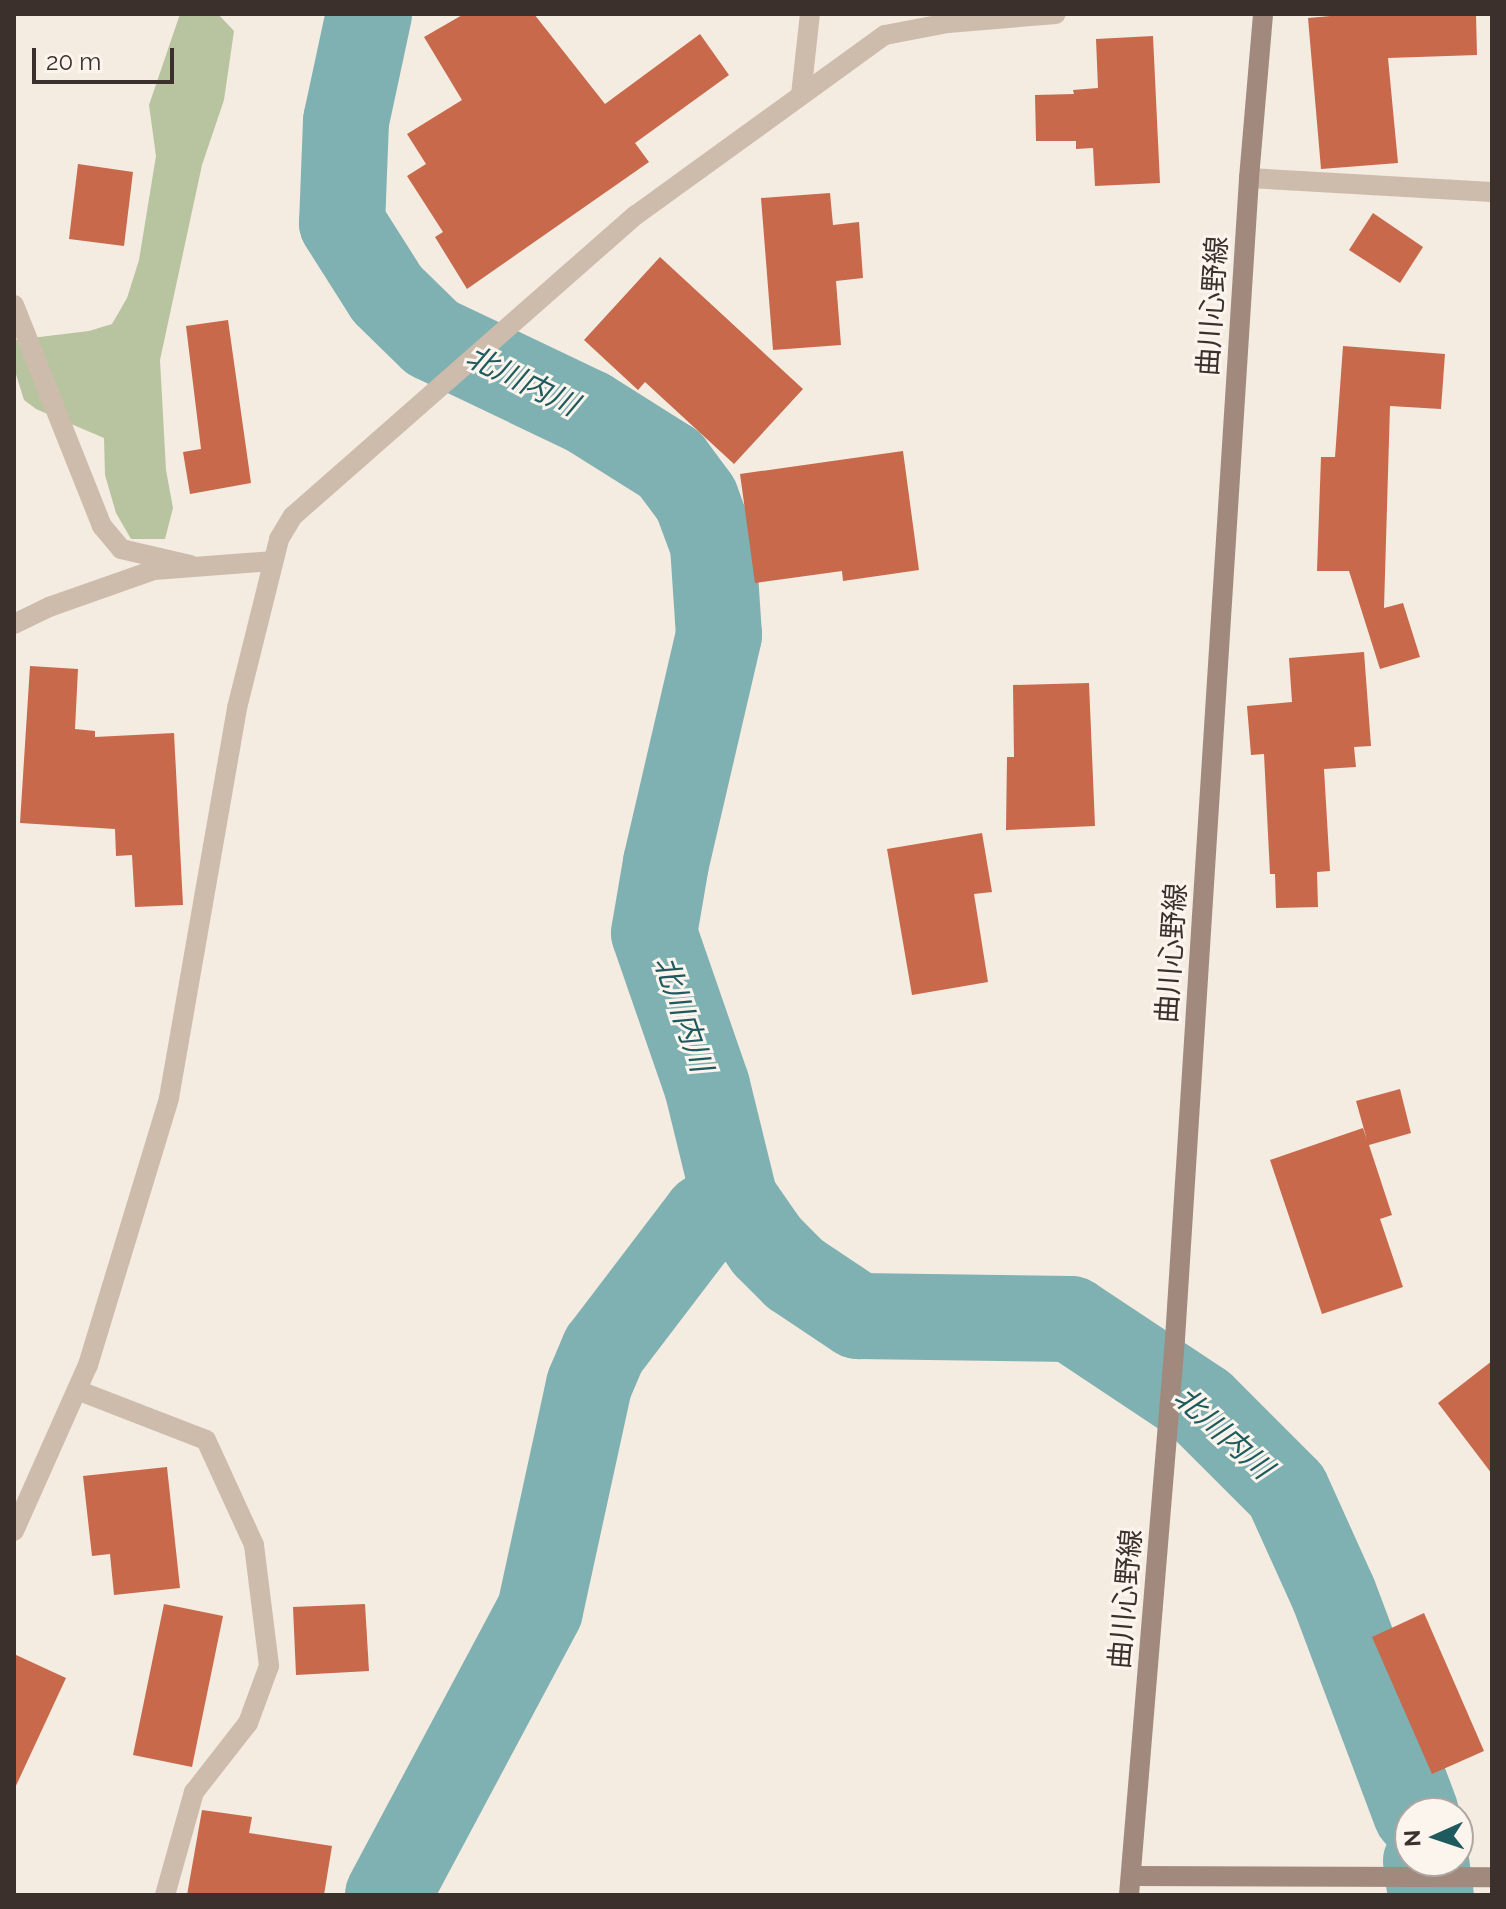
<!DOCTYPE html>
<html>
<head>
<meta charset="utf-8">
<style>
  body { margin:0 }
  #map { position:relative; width:1506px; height:1909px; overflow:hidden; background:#f4ebe1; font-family:Raleway,"Noto Sans JP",sans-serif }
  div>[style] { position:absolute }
  .green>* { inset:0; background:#b8c4a0 }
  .river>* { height:86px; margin:-43px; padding:0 43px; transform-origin:43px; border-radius:43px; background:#7fb0b2 }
  .building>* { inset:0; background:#c8694b }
  .street>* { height:20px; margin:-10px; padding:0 10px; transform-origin:10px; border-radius:10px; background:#cdbbac }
  .secondary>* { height:20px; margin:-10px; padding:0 10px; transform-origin:10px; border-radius:10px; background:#a18a7d }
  span { translate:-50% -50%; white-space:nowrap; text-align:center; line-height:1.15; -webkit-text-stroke:6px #fbf5ee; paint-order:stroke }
  .street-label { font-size:28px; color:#3b302b }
  .water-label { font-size:30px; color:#1f5a5e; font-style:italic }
  .frame { position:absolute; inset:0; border:16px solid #3b302b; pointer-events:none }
  .north { position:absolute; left:1394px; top:1797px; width:80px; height:80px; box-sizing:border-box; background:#fbf5ee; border:2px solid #aea6a0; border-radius:50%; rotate:267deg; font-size:22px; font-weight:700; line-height:32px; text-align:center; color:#3b302b }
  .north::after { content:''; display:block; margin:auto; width:28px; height:36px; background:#1f5a5e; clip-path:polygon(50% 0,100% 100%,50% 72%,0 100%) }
  .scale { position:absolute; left:32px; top:48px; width:142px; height:36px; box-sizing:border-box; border:4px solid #3b302b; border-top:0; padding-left:10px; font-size:24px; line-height:28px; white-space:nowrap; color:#3b302b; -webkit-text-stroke:6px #fbf5ee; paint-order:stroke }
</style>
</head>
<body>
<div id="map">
  <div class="green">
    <i style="clip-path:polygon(180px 14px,218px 14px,234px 31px,224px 100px,202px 165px,160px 360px,166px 470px,173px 508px,165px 539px,131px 539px,116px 513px,105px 475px,104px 438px,36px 409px,24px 400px,14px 368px,14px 343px,15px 340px,89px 331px,112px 324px,127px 298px,139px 260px,156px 156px,149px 105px)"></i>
  </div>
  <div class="river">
    <i style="left:369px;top:14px;width:109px;rotate:102.1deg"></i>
    <i style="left:346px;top:121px;width:102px;rotate:92.2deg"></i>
    <i style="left:342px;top:223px;width:84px;rotate:57.6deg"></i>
    <i style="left:387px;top:294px;width:63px;rotate:44.4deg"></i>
    <i style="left:432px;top:338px;width:174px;rotate:25.5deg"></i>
    <i style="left:589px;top:413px;width:96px;rotate:32.2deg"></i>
    <i style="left:670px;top:464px;width:44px;rotate:53.4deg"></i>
    <i style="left:696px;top:499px;width:49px;rotate:69.7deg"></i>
    <i style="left:713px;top:545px;width:90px;rotate:86.2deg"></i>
    <i style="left:719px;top:635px;width:234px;rotate:103.1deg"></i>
    <i style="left:666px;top:863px;width:71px;rotate:99.7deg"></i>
    <i style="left:654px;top:933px;width:162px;rotate:70.9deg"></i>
    <i style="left:707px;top:1086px;width:117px;rotate:76.2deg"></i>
    <i style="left:735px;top:1200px;width:56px;rotate:55.2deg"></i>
    <i style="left:767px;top:1246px;width:40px;rotate:45deg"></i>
    <i style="left:795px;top:1274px;width:76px;rotate:33.7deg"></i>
    <i style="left:858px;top:1316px;width:213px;rotate:0.8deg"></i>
    <i style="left:1071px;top:1319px;width:157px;rotate:33.6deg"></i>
    <i style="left:1202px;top:1406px;width:120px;rotate:45deg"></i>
    <i style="left:1287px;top:1491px;width:114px;rotate:65.7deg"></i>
    <i style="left:1334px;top:1595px;width:233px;rotate:69.4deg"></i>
    <i style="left:1426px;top:1861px;width:34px;rotate:82deg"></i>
    <i style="left:388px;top:1895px;width:323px;rotate:-61.9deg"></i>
    <i style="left:540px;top:1610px;width:230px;rotate:-77.7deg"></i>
    <i style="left:589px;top:1385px;width:38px;rotate:-67deg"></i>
    <i style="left:604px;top:1350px;width:168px;rotate:-52.7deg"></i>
    <i style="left:706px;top:1216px;width:33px;rotate:-29deg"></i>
  </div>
  <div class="building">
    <i style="clip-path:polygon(464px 14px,534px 14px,605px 104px,700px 34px,729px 75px,635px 143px,649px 162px,467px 289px,435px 237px,443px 232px,407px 176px,426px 164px,407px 134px,462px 100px,424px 37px)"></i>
    <i style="clip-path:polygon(1353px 14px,1476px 14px,1477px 55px,1388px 58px,1398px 163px,1321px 169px,1308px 18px)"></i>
    <i style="clip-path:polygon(1153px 36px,1160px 183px,1095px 186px,1093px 148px,1076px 149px,1076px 141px,1036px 141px,1035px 95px,1074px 94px,1073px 90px,1098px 88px,1096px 39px)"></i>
    <i style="clip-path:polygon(78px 164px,133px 172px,124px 246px,69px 239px)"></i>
    <i style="clip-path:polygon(830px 193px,833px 225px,859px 222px,863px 278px,836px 281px,841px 345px,773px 350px,761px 198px)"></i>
    <i style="clip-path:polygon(1373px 213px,1423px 247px,1400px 283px,1349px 250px)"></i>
    <i style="clip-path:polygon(660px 257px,803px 389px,734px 464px,645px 382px,638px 390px,584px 340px)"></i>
    <i style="clip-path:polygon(228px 320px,251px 483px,190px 494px,183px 452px,201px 449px,186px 326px)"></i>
    <i style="clip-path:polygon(1343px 346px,1445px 354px,1441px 409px,1390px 406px,1384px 608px,1403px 603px,1420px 657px,1380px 669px,1349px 571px,1317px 571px,1321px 457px,1335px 457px)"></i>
    <i style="clip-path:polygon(903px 451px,919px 570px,843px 581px,842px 571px,755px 583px,740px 474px)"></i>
    <i style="clip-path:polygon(1364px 652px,1371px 746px,1354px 747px,1356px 767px,1324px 769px,1330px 871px,1317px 872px,1318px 907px,1276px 908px,1275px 874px,1270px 874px,1264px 754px,1251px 755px,1247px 706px,1292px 702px,1289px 658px)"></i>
    <i style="clip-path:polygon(30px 666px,78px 669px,75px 729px,95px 731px,95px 737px,174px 733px,183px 905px,135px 907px,132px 855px,116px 856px,115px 829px,20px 823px)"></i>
    <i style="clip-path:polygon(1089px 683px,1095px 826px,1006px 830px,1007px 757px,1014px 757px,1013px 685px)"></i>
    <i style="clip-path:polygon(982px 833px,992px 892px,974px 894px,988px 982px,912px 995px,887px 849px)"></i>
    <i style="clip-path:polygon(1400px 1089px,1411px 1133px,1369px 1145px,1392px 1215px,1380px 1219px,1403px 1287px,1322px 1314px,1270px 1160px,1363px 1128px,1367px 1140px,1356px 1101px)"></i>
    <i style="clip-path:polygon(1492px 1361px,1492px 1474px,1438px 1403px)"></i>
    <i style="clip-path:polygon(167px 1467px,180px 1588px,114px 1595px,110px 1554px,92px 1556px,83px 1476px)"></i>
    <i style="clip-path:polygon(164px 1604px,223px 1616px,192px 1767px,133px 1755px)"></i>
    <i style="clip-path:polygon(365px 1604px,369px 1671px,296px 1675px,293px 1607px)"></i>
    <i style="clip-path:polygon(1424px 1613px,1484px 1751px,1432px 1774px,1372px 1637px)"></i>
    <i style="clip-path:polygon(14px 1654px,66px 1678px,14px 1790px)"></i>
    <i style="clip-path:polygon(202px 1810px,252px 1817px,249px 1833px,332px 1846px,324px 1895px,187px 1895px)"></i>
  </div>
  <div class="street">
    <i style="left:801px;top:95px;width:81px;rotate:-83.7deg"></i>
    <i style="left:1249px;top:178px;width:243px;rotate:3.3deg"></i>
    <i style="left:14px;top:305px;width:238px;rotate:68.3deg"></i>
    <i style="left:102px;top:526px;width:30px;rotate:50deg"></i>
    <i style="left:121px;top:549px;width:71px;rotate:13.1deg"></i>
    <i style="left:14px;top:624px;width:39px;rotate:-26deg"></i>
    <i style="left:49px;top:607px;width:111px;rotate:-19.4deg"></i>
    <i style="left:154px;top:570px;width:119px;rotate:-4.3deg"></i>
    <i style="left:77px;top:1390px;width:138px;rotate:21.2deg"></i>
    <i style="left:206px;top:1440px;width:115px;rotate:65.4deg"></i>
    <i style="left:254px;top:1545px;width:122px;rotate:82.9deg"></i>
    <i style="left:269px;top:1666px;width:61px;rotate:110.2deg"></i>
    <i style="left:248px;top:1723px;width:88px;rotate:128deg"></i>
    <i style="left:194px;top:1792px;width:107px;rotate:105.7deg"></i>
    <i style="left:14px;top:1531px;width:182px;rotate:-66deg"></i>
    <i style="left:88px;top:1365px;width:279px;rotate:-73.1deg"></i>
    <i style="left:169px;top:1098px;width:396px;rotate:-80.1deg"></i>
    <i style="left:237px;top:708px;width:174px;rotate:-76deg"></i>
    <i style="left:279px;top:539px;width:27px;rotate:-59deg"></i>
    <i style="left:293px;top:516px;width:456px;rotate:-41.3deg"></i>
    <i style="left:636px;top:215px;width:307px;rotate:-35.9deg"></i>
    <i style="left:885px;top:35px;width:64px;rotate:-10.8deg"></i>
    <i style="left:948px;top:23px;width:108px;rotate:-4.8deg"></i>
  </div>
  <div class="secondary">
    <i style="left:1132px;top:1876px;width:360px;rotate:0.2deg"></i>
    <i style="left:1129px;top:1895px;width:558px;rotate:-85.27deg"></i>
    <i style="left:1175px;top:1339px;width:1163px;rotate:-86.35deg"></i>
    <i style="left:1249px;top:178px;width:165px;rotate:-85.1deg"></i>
  </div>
  <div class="street-label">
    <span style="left:1213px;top:306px;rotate:-86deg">曲川心野線</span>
    <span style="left:1172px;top:953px;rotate:-86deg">曲川心野線</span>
    <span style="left:1126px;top:1599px;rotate:-85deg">曲川心野線</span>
  </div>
  <div class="water-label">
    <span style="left:522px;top:381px;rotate:26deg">北川内川</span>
    <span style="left:683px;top:1014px;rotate:71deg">北川内川</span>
    <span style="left:1223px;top:1433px;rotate:42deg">北川内川</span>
  </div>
  <div class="frame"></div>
  <div class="north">N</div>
  <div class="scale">20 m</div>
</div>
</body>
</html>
